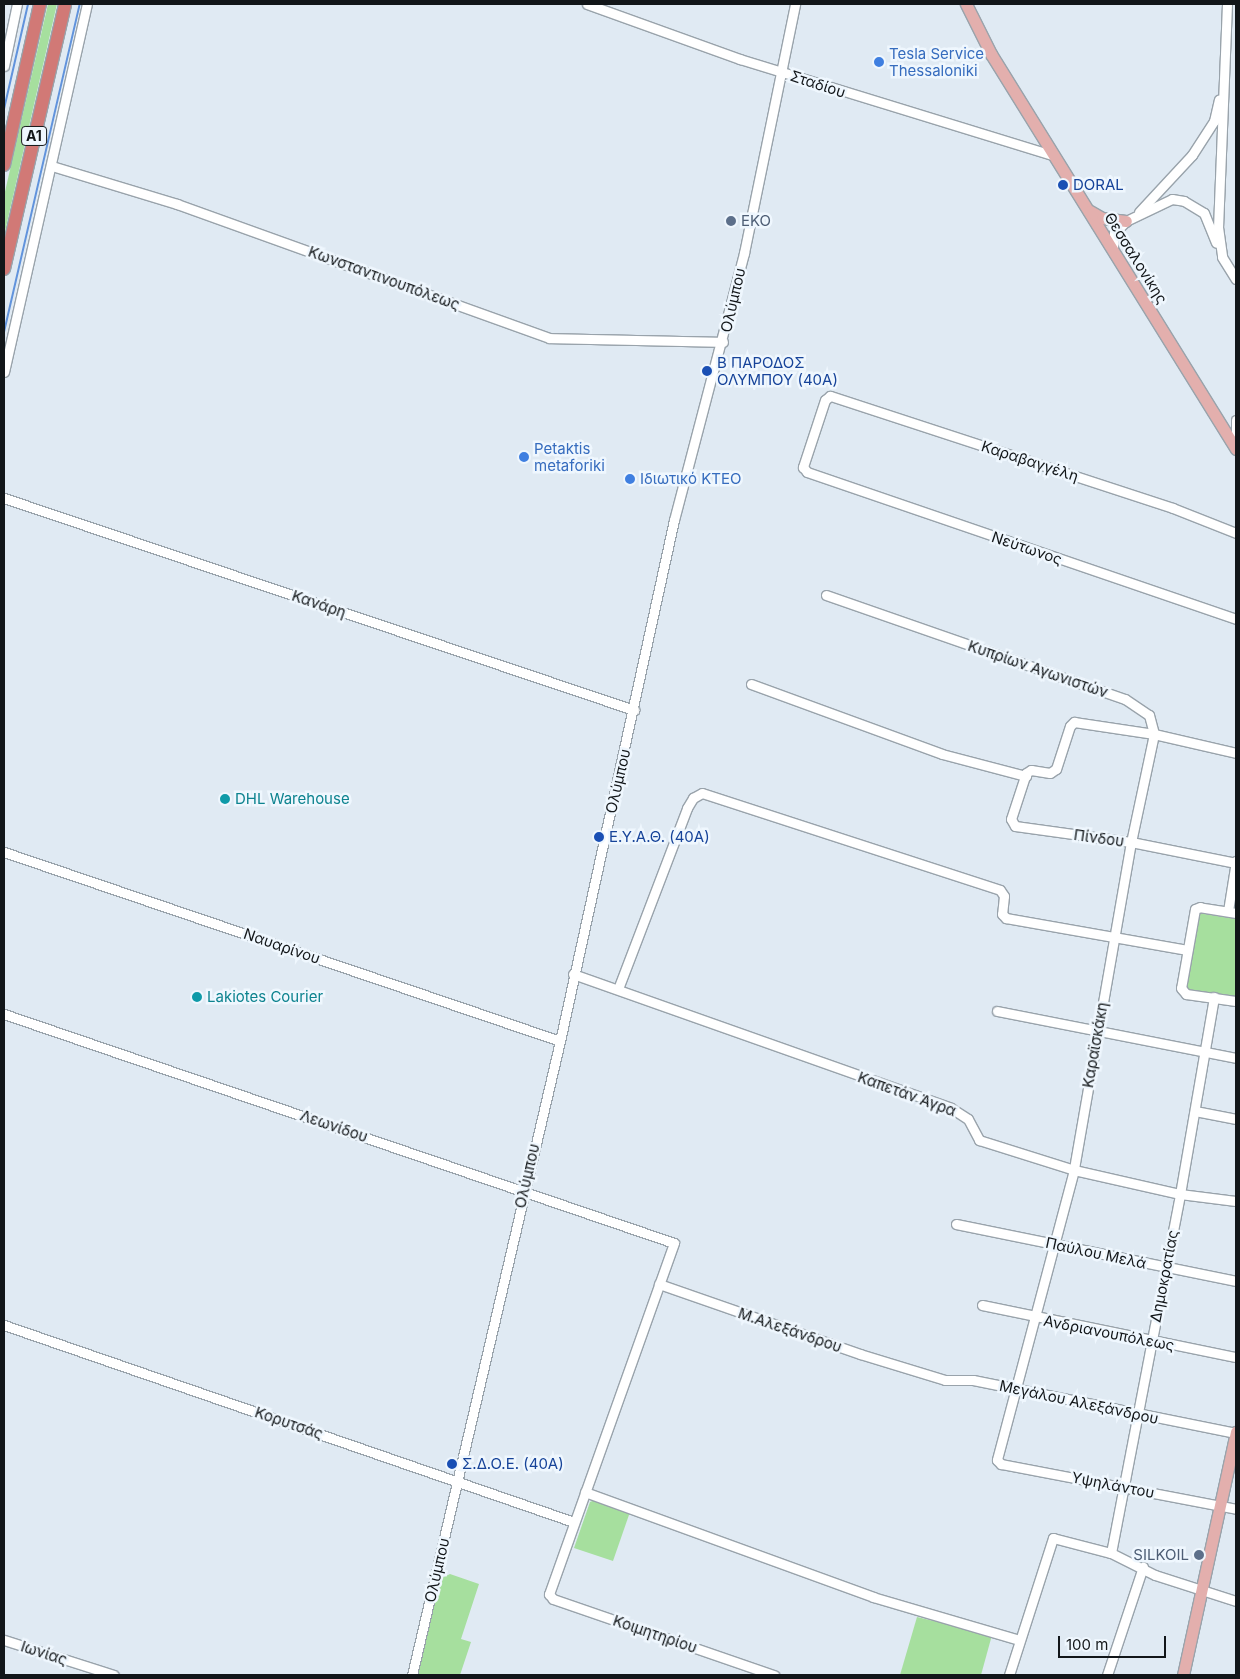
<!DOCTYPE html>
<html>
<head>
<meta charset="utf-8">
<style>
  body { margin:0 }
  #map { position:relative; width:1240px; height:1679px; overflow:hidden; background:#e0eaf3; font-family:Inter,sans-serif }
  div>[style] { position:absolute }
  .green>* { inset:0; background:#a6df9e }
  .stream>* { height:2px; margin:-1px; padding:0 1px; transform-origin:1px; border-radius:1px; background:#6193dc }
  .roads { filter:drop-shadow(1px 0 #99a3ab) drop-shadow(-1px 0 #99a3ab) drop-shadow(0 1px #99a3ab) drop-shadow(0 -1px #99a3ab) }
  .minor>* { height:9px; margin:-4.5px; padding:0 4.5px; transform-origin:4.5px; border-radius:4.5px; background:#fff }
  .major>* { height:11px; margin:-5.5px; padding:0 5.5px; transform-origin:5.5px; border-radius:5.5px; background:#e3afad }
  .highway>* { height:12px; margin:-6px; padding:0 6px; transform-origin:6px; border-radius:6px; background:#d17976 }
  .dots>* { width:14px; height:14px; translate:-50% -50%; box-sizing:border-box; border:2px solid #eff7fe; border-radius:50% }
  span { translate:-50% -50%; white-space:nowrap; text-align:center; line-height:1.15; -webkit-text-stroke:5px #eff7fe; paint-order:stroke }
  .shield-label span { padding:1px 4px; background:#eff7fe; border:1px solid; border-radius:4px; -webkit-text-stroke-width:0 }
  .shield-label { font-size:14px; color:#121619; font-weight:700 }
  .shop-label { font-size:15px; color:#366cbe }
  .left { translate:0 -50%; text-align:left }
  .street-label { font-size:15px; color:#121619 }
  .transit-label { font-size:15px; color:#164399 }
  .service-label { font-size:15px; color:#4e5e75 }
  .right { translate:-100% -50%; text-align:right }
  .culture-label { font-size:15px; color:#0d838f }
  .frame { position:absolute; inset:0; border:5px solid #121619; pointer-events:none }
  .scale { position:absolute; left:1058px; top:1636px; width:108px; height:22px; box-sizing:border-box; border:2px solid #121619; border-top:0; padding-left:6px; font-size:15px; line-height:18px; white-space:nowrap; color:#121619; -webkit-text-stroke:4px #eff7fe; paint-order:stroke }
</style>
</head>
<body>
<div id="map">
  <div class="green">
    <i style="clip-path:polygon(48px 4px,57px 4px,4px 236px,4px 196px)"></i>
    <i style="clip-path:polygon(1198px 913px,1236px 919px,1236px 997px,1186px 989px)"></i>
    <i style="clip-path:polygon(597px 1499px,630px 1512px,613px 1561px,574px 1548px,590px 1502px)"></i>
    <i style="clip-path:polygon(450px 1574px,479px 1584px,461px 1639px,471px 1642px,460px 1675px,418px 1675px,440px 1579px)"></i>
    <i style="clip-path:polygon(917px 1617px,992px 1635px,981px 1675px,900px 1675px)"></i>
  </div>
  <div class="stream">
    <i style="left:4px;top:109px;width:108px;rotate:-77.1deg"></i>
    <i style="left:4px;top:332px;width:337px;rotate:-77deg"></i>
  </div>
  <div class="roads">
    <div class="minor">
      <i style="left:587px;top:4px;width:163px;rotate:19.8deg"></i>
      <i style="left:740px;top:59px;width:327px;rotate:17.1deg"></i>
      <i style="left:1227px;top:4px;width:223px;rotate:92.3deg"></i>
      <i style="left:1218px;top:227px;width:30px;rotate:82deg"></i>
      <i style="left:1222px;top:257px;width:26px;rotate:58deg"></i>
      <i style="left:4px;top:66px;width:63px;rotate:-78.2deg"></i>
      <i style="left:52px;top:166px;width:131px;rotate:16.9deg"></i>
      <i style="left:177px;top:204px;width:395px;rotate:19.8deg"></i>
      <i style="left:549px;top:338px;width:174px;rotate:1.3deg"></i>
      <i style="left:1139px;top:212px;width:78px;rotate:-47.1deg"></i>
      <i style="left:1192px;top:155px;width:40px;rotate:-57.1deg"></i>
      <i style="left:1214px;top:121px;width:22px;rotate:-77deg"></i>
      <i style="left:1113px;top:248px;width:15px;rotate:-86deg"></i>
      <i style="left:1114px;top:233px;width:17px;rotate:-45deg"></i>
      <i style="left:1126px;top:221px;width:51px;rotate:-25.6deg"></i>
      <i style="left:1172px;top:199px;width:12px;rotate:9deg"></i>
      <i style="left:1184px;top:201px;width:23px;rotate:31deg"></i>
      <i style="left:1204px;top:213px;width:32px;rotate:68deg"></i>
      <i style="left:4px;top:372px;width:377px;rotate:-77.3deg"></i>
      <i style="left:1236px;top:420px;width:19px;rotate:90deg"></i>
      <i style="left:4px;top:498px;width:665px;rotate:18.6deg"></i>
      <i style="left:1236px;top:533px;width:68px;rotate:-158.4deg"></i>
      <i style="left:1173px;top:508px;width:361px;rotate:-161.9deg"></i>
      <i style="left:830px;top:396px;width:6px;rotate:141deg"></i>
      <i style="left:825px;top:400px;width:71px;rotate:108.2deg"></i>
      <i style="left:803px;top:467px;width:6px;rotate:51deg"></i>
      <i style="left:807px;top:472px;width:453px;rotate:18.9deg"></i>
      <i style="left:826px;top:595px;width:317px;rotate:19.2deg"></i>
      <i style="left:1125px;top:699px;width:29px;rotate:34deg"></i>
      <i style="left:1149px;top:715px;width:20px;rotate:75deg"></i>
      <i style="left:1154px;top:734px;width:84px;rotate:13deg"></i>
      <i style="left:751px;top:684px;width:203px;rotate:20.1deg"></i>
      <i style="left:942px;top:754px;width:87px;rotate:14.7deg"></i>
      <i style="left:4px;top:852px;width:587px;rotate:18.77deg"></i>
      <i style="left:1236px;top:863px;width:107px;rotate:-168.7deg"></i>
      <i style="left:1131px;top:842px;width:117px;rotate:-172.1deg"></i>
      <i style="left:1015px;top:826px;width:8px;rotate:-120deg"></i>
      <i style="left:1011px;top:819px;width:48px;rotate:-71.9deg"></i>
      <i style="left:1026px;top:773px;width:6px;rotate:-31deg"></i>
      <i style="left:1031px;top:770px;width:19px;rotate:9deg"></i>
      <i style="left:1050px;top:773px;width:7px;rotate:-34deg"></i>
      <i style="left:1056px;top:769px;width:45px;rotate:-72deg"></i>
      <i style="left:1070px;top:726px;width:6px;rotate:-45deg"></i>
      <i style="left:1074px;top:722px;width:81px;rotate:8.5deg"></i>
      <i style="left:1154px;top:734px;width:110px;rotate:102deg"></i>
      <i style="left:1131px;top:842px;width:333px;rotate:99.9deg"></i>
      <i style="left:1074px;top:1170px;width:300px;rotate:104.9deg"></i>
      <i style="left:997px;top:1460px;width:6px;rotate:45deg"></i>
      <i style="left:1001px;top:1464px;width:239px;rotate:10.8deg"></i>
      <i style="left:1228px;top:911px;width:51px;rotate:-80.9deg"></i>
      <i style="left:1236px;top:913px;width:36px;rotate:-171deg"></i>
      <i style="left:1200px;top:907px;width:5px;rotate:158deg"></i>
      <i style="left:1195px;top:909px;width:80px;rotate:100deg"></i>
      <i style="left:1181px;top:988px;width:8px;rotate:50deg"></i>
      <i style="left:1186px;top:994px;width:50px;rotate:8deg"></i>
      <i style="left:573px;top:974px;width:401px;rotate:19.5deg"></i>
      <i style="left:951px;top:1108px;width:20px;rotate:33deg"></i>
      <i style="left:968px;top:1119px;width:24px;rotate:62deg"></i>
      <i style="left:979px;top:1140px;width:100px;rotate:17.5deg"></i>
      <i style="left:1074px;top:1170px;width:109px;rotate:12.8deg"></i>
      <i style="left:1180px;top:1194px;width:56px;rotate:7.1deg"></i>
      <i style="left:618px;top:989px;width:194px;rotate:-69.1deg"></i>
      <i style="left:687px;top:808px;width:12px;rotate:-59deg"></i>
      <i style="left:693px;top:798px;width:10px;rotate:-29deg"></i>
      <i style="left:702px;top:793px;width:313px;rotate:18deg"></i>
      <i style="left:1000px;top:890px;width:7px;rotate:56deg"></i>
      <i style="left:1004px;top:896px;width:18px;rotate:96deg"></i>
      <i style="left:1002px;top:914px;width:6px;rotate:45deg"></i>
      <i style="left:1006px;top:918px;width:184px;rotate:10deg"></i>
      <i style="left:997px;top:1011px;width:244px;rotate:11.1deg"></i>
      <i style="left:4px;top:1014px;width:708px;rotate:18.87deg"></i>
      <i style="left:674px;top:1243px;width:373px;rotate:109.6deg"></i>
      <i style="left:549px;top:1594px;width:6px;rotate:51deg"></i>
      <i style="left:553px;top:1599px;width:234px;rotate:19deg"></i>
      <i style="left:1195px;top:1111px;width:42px;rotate:11deg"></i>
      <i style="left:956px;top:1224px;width:286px;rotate:11.5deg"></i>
      <i style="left:659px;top:1284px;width:213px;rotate:19.2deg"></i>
      <i style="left:860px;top:1354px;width:89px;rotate:17deg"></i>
      <i style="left:945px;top:1380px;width:28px"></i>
      <i style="left:973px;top:1380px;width:268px;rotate:11.4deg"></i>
      <i style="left:982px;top:1305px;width:259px;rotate:11.6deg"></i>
      <i style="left:4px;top:1325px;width:603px;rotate:19.07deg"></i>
      <i style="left:585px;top:1492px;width:307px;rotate:20deg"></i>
      <i style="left:873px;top:1597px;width:152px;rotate:16.4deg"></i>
      <i style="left:1111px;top:1553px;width:366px;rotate:-79.1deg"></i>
      <i style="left:1180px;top:1194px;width:200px;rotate:-80.2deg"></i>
      <i style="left:4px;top:1640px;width:115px;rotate:17.7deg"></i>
      <i style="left:412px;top:1675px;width:651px;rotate:-76.86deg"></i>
      <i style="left:560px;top:1041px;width:533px;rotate:-77.66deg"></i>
      <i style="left:674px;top:520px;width:276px;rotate:-75.3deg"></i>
      <i style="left:744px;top:253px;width:254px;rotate:-78.4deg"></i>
      <i style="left:1009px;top:1675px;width:144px;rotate:-72.2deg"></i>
      <i style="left:1053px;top:1538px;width:60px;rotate:14.5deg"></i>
      <i style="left:1111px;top:1553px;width:49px;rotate:26.6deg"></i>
      <i style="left:1155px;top:1575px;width:85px;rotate:17.8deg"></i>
      <i style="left:1107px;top:1675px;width:114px;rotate:-71.6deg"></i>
    </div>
    <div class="major">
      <i style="left:966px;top:4px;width:56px;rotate:63.4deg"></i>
      <i style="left:991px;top:54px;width:465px;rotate:58.2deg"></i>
      <i style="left:1090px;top:211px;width:14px;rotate:30deg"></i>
      <i style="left:1102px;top:218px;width:24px;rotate:7deg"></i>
      <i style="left:1183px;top:1675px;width:249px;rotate:-77.7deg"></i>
    </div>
    <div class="highway">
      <i style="left:4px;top:165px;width:165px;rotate:-77.4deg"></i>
      <i style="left:4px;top:269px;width:272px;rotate:-77deg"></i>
    </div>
  </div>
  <div class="dots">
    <i style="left:879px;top:62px;background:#3f7fe0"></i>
    <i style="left:1063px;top:185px;background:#1a4fb4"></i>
    <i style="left:731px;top:221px;background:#5c6f8a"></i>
    <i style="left:707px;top:371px;background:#1a4fb4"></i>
    <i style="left:524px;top:457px;background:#3f7fe0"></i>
    <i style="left:630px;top:479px;background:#3f7fe0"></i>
    <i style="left:225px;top:799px;background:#0f9aa8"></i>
    <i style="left:599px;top:837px;background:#1a4fb4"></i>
    <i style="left:197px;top:997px;background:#0f9aa8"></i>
    <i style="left:452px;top:1464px;background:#1a4fb4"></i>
    <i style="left:1199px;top:1555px;background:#5c6f8a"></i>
  </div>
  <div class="shield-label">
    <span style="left:34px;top:136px">Α1</span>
  </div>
  <div class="shop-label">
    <span class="left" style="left:889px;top:62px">Tesla Service<br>Thessaloniki</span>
    <span class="left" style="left:534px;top:457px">Petaktis<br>metaforiki</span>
    <span class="left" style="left:640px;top:479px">Ιδιωτικό ΚΤΕΟ</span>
  </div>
  <div class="street-label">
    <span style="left:818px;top:84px;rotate:18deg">Σταδίου</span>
    <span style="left:1136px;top:258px;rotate:58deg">Θεσσαλονίκης</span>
    <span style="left:384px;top:278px;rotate:20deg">Κωνσταντινουπόλεως</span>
    <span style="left:733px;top:300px;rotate:-77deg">Ολύμπου</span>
    <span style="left:1030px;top:461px;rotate:18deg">Καραβαγγέλη</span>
    <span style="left:1027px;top:548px;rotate:19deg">Νεύτωνος</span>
    <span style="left:319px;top:604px;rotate:19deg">Κανάρη</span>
    <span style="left:1038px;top:669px;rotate:19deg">Κυπρίων Αγωνιστών</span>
    <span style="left:618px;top:781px;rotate:-77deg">Ολύμπου</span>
    <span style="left:1099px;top:838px;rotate:8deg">Πίνδου</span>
    <span style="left:282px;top:946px;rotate:19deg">Ναυαρίνου</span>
    <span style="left:1095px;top:1045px;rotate:-80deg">Καραϊσκάκη</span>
    <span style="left:907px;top:1094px;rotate:20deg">Καπετάν Άγρα</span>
    <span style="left:334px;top:1126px;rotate:19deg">Λεωνίδου</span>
    <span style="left:527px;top:1176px;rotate:-77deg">Ολύμπου</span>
    <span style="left:1096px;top:1253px;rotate:12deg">Παύλου Μελά</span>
    <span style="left:1164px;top:1276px;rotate:-79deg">Δημοκρατίας</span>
    <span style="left:790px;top:1330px;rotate:19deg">Μ.Αλεξάνδρου</span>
    <span style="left:1109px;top:1333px;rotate:11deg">Ανδριανουπόλεως</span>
    <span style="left:1079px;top:1402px;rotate:12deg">Μεγάλου Αλεξάνδρου</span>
    <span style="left:289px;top:1423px;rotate:19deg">Κορυτσάς</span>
    <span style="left:1113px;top:1485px;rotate:11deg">Υψηλάντου</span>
    <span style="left:437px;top:1570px;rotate:-77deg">Ολύμπου</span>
    <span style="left:655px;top:1634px;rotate:19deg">Κοιμητηρίου</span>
    <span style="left:44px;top:1653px;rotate:18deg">Ιωνίας</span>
  </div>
  <div class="transit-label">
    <span class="left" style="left:1073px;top:185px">DORAL</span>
    <span class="left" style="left:717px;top:371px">Β ΠΑΡΟΔΟΣ<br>ΟΛΥΜΠΟΥ (40Α)</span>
    <span class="left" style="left:609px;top:837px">Ε.Υ.Α.Θ. (40Α)</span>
    <span class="left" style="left:462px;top:1464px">Σ.Δ.Ο.Ε. (40Α)</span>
  </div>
  <div class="service-label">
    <span class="left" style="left:741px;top:221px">EKO</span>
    <span class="right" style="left:1189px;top:1555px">SILKOIL</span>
  </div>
  <div class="culture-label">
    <span class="left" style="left:235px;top:799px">DHL Warehouse</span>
    <span class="left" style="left:207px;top:997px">Lakiotes Courier</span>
  </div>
  <div class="frame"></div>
  <div class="scale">100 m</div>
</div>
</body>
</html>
